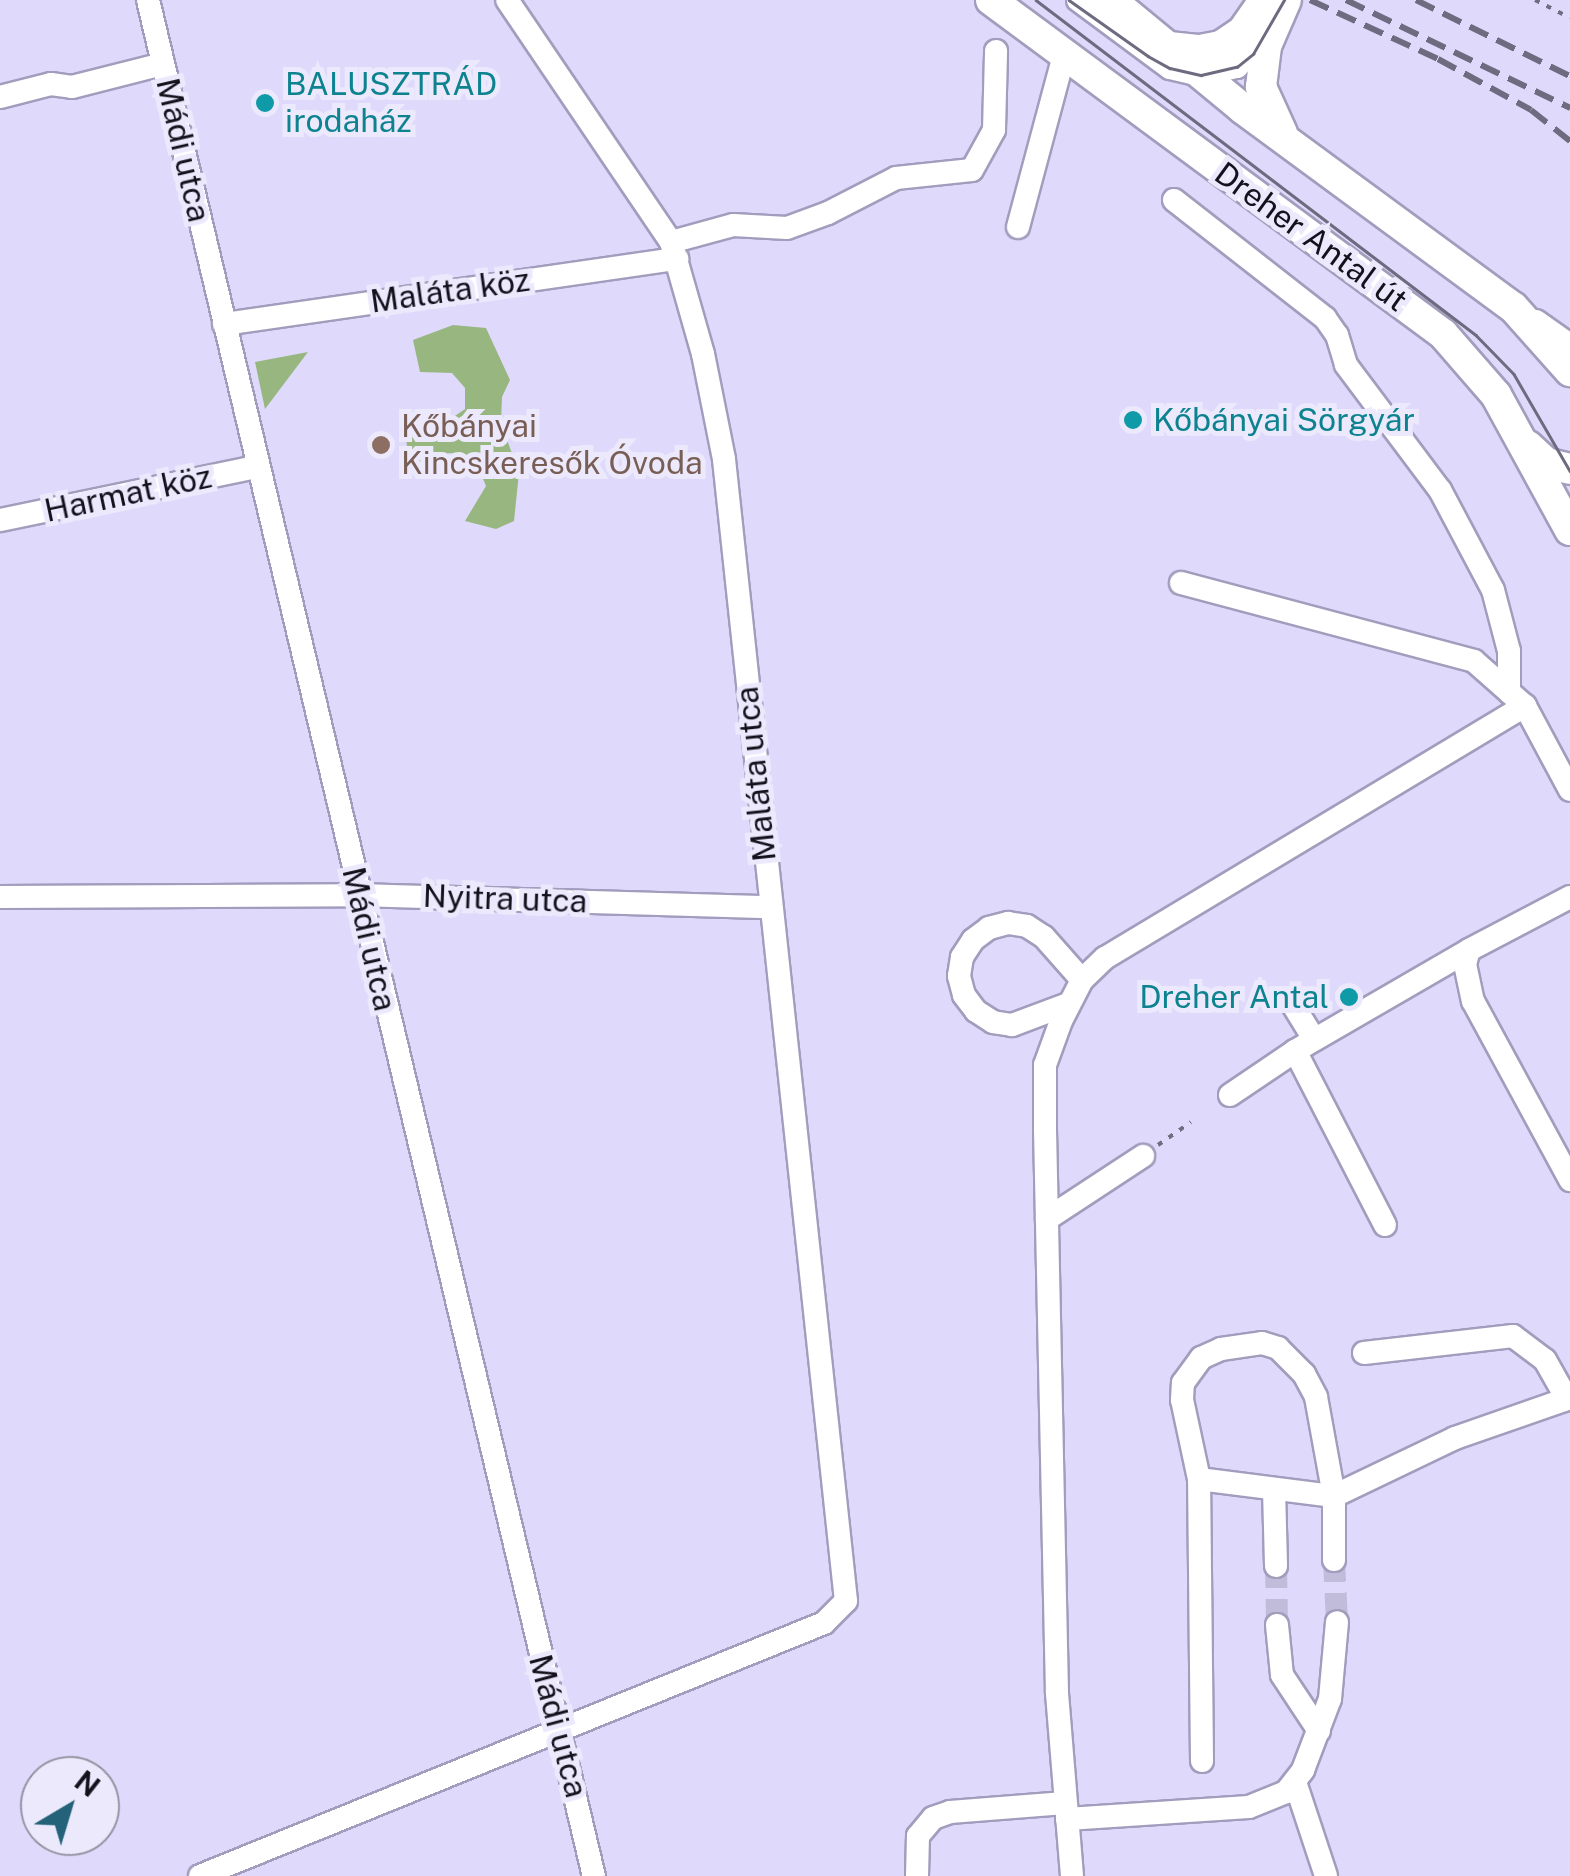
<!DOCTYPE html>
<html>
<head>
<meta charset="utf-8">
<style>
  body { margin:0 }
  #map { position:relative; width:1570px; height:1876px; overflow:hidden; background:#dfdafb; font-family:"Public Sans",sans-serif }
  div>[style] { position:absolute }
  .forest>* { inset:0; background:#98b680 }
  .minor-tunnel>* { height:22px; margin-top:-11px; transform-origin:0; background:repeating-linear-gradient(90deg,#c1bcda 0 22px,transparent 0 33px) }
  .path>* { height:4px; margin-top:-2px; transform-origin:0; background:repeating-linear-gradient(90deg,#706c82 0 5px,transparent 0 13px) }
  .roads { filter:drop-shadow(2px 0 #a39dbd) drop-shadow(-2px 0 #a39dbd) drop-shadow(0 2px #a39dbd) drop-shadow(0 -2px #a39dbd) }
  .minor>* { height:22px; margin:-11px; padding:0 11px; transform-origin:11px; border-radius:11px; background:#fff }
  .major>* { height:30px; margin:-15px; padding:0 15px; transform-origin:15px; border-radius:15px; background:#fff }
  .tram>* { height:2.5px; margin:-1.25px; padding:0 1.25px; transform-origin:1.25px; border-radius:1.25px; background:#6e6a7f }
  .rail>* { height:6px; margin-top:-3px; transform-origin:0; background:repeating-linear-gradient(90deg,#6e6a7f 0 20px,transparent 0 30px) }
  .dots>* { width:28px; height:28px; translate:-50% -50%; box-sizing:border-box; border:5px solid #ece9fd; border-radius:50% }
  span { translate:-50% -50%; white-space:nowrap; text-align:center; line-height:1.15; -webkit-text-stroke:10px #ece9fd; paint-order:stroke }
  .culture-label { font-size:32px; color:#0d838f }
  .left { translate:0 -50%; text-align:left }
  .right { translate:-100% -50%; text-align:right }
  .street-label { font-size:32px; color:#14111d }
  .education-label { font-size:32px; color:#785e54 }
  .north { position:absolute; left:20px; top:1756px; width:100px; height:100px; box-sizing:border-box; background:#ece9fd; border:2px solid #9693a3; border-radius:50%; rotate:38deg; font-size:28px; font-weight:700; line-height:40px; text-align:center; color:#14111d }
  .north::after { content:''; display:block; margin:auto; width:35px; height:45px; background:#236278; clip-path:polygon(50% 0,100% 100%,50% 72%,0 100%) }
</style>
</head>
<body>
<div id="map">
  <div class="forest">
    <i style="clip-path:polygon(453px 325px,486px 328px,510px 380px,502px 397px,501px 423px,519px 473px,514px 521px,496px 529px,465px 521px,486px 486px,474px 457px,449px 453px,430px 467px,410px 460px,404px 431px,407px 410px,446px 422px,465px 409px,465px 388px,452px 373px,420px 372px,413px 340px)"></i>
    <i style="clip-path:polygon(308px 352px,265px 409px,255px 362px)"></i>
  </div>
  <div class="minor-tunnel">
    <i style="left:1334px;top:1560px;width:62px;rotate:87.2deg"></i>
    <i style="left:1276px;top:1566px;width:59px;rotate:89deg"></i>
  </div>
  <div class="path">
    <i style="left:1535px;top:0;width:39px;rotate:27deg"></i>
    <i style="left:1158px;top:1145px;width:40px;rotate:-34.9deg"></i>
  </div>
  <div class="roads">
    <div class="minor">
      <i style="left:148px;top:0;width:1928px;rotate:76.63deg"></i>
      <i style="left:1078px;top:0;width:114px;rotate:36.5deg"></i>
      <i style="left:1170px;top:68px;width:32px;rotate:13deg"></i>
      <i style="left:1201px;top:75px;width:37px;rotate:-13deg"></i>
      <i style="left:1237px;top:67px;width:42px;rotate:-46.9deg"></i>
      <i style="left:0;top:97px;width:53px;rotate:-14.3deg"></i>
      <i style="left:51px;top:84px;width:21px;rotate:8deg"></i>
      <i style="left:72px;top:87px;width:94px;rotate:-14.2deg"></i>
      <i style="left:1174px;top:200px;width:192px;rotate:38deg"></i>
      <i style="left:1325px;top:318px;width:21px;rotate:55deg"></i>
      <i style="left:1337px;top:335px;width:31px;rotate:73deg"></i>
      <i style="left:1346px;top:365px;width:156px;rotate:53.1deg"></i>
      <i style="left:1440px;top:490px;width:113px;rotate:62.1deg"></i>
      <i style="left:1493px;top:590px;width:63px;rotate:75.3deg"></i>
      <i style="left:1509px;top:651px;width:41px;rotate:90deg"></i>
      <i style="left:1018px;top:227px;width:178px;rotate:-75deg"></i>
      <i style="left:671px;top:242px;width:64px;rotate:-15.3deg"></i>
      <i style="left:733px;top:225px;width:54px;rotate:3.2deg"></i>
      <i style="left:787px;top:228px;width:44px;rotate:-20.1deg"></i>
      <i style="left:828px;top:213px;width:76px;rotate:-27.2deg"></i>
      <i style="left:896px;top:178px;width:76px;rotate:-6deg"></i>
      <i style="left:972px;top:170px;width:46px;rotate:-61.2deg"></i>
      <i style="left:994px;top:130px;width:79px;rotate:-88.5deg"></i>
      <i style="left:1536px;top:321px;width:42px;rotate:35.2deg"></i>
      <i style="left:224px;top:324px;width:458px;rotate:-8.2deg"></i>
      <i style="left:0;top:520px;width:262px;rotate:-11.7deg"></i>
      <i style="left:1181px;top:583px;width:303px;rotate:14.9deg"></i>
      <i style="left:1474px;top:661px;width:68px;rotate:41.4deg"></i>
      <i style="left:1525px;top:706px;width:95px;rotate:61.8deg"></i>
      <i style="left:0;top:897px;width:358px;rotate:-0.3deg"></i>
      <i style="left:358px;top:895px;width:411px;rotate:1.7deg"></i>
      <i style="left:1570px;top:897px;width:114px;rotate:152.3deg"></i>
      <i style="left:1469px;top:950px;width:15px;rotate:106deg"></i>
      <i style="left:1465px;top:964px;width:38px;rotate:78deg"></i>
      <i style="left:1473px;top:1001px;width:204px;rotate:61.5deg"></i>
      <i style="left:1290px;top:1000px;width:46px;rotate:58.4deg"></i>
      <i style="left:1068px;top:1004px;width:60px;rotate:159.4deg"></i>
      <i style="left:1012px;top:1025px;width:19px;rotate:-171deg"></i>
      <i style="left:993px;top:1022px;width:20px;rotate:-147deg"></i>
      <i style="left:976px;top:1011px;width:20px;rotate:-127deg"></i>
      <i style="left:964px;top:995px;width:20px;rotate:-105deg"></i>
      <i style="left:959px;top:976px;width:19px;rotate:-81deg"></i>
      <i style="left:962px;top:957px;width:20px;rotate:-57deg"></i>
      <i style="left:973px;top:940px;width:20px;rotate:-37deg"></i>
      <i style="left:989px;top:928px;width:20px;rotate:-15deg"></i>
      <i style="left:1008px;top:923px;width:19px;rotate:9deg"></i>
      <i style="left:1027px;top:926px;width:20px;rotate:33deg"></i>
      <i style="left:1044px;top:937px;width:57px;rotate:48.5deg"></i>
      <i style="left:1230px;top:1095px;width:78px;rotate:-34.1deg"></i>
      <i style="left:1047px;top:1219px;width:115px;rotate:-33.3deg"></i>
      <i style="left:1385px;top:1225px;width:196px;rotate:-117.3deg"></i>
      <i style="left:1295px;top:1051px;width:201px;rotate:-30.1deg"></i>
      <i style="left:1364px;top:1353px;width:150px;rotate:-6.5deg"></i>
      <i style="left:1513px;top:1336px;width:40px;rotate:37deg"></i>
      <i style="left:1545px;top:1360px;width:45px;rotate:60.6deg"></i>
      <i style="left:1199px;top:1479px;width:136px;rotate:7.2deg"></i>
      <i style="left:1334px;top:1496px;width:134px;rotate:-25.6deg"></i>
      <i style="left:1455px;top:1438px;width:122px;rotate:-19.2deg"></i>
      <i style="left:1274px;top:1489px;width:77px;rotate:88.5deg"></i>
      <i style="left:1277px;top:1625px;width:50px;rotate:84.3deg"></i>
      <i style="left:1282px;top:1675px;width:67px;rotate:56.5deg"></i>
      <i style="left:1202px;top:1761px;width:282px;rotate:-90.6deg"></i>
      <i style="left:1199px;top:1479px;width:81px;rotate:-102.1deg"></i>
      <i style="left:1182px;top:1400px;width:17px;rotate:-87deg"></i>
      <i style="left:1183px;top:1383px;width:31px;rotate:-54deg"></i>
      <i style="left:1201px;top:1358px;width:22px;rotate:-24deg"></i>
      <i style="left:1221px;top:1349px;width:41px;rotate:-8.3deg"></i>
      <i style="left:1262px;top:1343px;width:17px;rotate:17deg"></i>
      <i style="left:1278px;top:1348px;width:37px;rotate:45deg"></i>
      <i style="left:1304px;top:1374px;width:26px;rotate:62deg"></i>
      <i style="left:1316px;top:1397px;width:101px;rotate:79.7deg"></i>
      <i style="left:1334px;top:1496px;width:64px;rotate:90deg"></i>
      <i style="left:1295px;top:1782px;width:99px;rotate:71.7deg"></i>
      <i style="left:1067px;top:1819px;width:182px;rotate:-3.8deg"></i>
      <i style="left:1249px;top:1807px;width:40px;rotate:-22deg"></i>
      <i style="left:1286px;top:1792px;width:28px;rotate:-52deg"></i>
      <i style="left:1303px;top:1770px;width:76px;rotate:-69.2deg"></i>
      <i style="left:1330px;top:1699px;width:77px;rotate:-84.8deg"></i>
      <i style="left:200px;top:1876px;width:673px;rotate:-22.07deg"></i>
      <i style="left:824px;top:1623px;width:31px;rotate:-45deg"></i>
      <i style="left:846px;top:1601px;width:1148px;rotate:-96.1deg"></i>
      <i style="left:724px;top:459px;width:107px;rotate:-101.3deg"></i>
      <i style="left:703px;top:354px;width:116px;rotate:-105.9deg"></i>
      <i style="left:671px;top:242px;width:292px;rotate:-124.1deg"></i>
      <i style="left:917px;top:1876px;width:40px;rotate:-88.6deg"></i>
      <i style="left:918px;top:1836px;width:23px;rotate:-50deg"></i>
      <i style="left:933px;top:1818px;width:18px;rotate:-19deg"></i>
      <i style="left:950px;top:1812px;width:115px;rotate:-4.5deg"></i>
      <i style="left:1072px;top:1876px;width:184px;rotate:-94.7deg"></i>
      <i style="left:1057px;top:1693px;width:563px;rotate:-91.22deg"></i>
      <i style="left:1045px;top:1130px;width:65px;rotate:-90deg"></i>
      <i style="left:1045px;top:1065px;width:47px;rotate:-70deg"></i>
      <i style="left:1061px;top:1021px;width:46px;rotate:-62.9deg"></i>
      <i style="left:1082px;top:980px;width:32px;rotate:-44deg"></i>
      <i style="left:1105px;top:958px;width:490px;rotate:-31deg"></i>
    </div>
    <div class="major">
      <i style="left:991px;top:0;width:562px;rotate:36.46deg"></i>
      <i style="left:1443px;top:334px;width:81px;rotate:49deg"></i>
      <i style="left:1496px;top:395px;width:154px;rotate:61.3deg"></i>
      <i style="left:1111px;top:0;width:171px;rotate:39.5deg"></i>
      <i style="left:1243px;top:109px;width:335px;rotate:36.3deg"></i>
      <i style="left:1513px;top:307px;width:86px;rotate:48.3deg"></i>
      <i style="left:1169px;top:47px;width:31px;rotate:6deg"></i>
      <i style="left:1200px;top:50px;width:21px;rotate:-11deg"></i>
      <i style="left:1221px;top:46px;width:25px;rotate:-34deg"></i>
      <i style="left:1242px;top:32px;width:39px;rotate:-55deg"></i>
      <i style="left:1282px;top:133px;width:51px;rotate:-114.5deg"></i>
      <i style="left:1261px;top:87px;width:41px;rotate:-83deg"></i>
      <i style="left:1266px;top:46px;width:50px;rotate:-66.5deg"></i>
      <i style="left:1528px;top:446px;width:25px;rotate:43deg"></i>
      <i style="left:1546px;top:463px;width:25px;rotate:14deg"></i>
    </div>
  </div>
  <div class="tram">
    <i style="left:1036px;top:0;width:553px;rotate:37.28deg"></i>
    <i style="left:1476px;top:335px;width:54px;rotate:45.7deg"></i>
    <i style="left:1514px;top:374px;width:112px;rotate:60deg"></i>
    <i style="left:1069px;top:0;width:97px;rotate:35.3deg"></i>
    <i style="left:1148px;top:56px;width:25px;rotate:29deg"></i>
    <i style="left:1170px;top:68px;width:32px;rotate:13deg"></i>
    <i style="left:1201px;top:75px;width:37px;rotate:-13deg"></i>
    <i style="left:1237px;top:67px;width:21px;rotate:-39deg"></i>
    <i style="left:1253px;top:54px;width:62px;rotate:-60.1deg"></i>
  </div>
  <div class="rail">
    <i style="left:1310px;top:0;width:141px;rotate:24.7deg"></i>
    <i style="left:1438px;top:59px;width:106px;rotate:28.7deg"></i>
    <i style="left:1531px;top:110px;width:50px;rotate:38.5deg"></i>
    <i style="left:1346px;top:0;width:249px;rotate:25.7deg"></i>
    <i style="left:1416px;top:0;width:172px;rotate:26.3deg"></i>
  </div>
  <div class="dots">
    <i style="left:265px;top:103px;background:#0f9aa8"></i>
    <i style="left:1133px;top:420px;background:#0f9aa8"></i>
    <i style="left:381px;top:445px;background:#8d6e63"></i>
    <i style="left:1349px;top:997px;background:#0f9aa8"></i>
  </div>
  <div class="culture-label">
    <span class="left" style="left:285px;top:103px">BALUSZTRÁD<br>irodaház</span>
    <span class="left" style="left:1153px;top:420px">Kőbányai Sörgyár</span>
    <span class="right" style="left:1329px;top:997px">Dreher Antal</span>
  </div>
  <div class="street-label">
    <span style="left:183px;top:150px;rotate:77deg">Mádi utca</span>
    <span style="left:1311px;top:237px;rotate:36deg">Dreher Antal út</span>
    <span style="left:450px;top:291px;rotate:-8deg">Maláta köz</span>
    <span style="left:128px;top:494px;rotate:-12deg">Harmat köz</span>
    <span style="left:756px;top:774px;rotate:-96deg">Maláta utca</span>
    <span style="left:505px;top:899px;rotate:2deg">Nyitra utca</span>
    <span style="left:369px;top:939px;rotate:77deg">Mádi utca</span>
    <span style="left:558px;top:1726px;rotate:75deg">Mádi utca</span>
  </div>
  <div class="education-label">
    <span class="left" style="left:401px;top:445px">Kőbányai<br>Kincskeresők Óvoda</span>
  </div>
  <div class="north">N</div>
</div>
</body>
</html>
